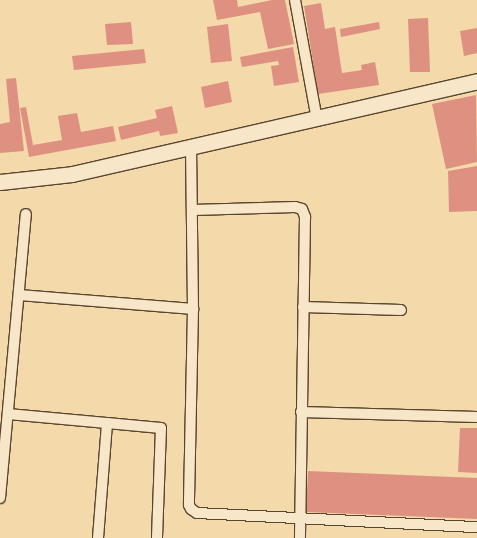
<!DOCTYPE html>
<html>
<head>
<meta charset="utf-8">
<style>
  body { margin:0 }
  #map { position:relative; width:477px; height:538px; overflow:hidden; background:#f4d9aa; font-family:"Libre Bodoni",serif }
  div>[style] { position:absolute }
  .building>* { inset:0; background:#df9181 }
  .roads { filter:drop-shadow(1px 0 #59462e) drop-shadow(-1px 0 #59462e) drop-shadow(0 1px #59462e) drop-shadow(0 -1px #59462e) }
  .street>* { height:10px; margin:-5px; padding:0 5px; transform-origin:5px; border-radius:5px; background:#f8e6c8 }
  .secondary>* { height:15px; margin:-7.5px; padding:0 7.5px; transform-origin:7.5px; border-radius:7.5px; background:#f8e6c8 }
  span { translate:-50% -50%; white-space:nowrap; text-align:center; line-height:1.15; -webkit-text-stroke:4.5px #f8e6c8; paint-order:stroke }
</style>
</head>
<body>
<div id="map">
  <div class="building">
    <i style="clip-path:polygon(213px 0,237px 0,238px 7px,272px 0,285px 0,294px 44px,268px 49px,260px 12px,217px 20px)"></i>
    <i style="clip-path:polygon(321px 3px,325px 29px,335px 27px,342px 73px,362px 70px,361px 65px,375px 62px,379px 85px,318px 94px,304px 6px)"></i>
    <i style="clip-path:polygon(428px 18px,430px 72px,410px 72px,408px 19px)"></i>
    <i style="clip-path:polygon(131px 22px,133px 44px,107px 45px,105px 24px)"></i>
    <i style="clip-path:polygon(379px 22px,380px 29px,341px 37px,340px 29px)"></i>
    <i style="clip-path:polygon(228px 24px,232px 61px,211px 63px,207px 27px)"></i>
    <i style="clip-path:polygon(477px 28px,477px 53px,464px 56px,460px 31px)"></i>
    <i style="clip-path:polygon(293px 47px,299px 82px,274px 86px,271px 66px,279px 65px,278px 61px,242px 67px,240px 57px)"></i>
    <i style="clip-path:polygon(144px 49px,146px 63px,74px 70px,72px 56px)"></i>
    <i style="clip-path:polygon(16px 78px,24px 151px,0 153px,0 124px,10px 122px,6px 79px)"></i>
    <i style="clip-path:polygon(228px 81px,232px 102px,205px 108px,201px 87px)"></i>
    <i style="clip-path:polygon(476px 95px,477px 162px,446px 169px,432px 104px)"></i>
    <i style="clip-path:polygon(172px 106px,178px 133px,160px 136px,159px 131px,121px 140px,118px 127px,157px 118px,155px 110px)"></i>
    <i style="clip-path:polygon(26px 107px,33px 145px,62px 140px,58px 116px,77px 113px,81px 132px,113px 126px,116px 141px,29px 157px,20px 108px)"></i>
    <i style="clip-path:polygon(477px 166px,477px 211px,449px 212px,448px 171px)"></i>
    <i style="clip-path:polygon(460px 428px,477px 428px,477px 473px,458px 472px)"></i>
    <i style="clip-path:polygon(308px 471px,477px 478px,477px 519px,306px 512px)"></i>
  </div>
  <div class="roads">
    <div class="street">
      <i style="left:295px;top:0;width:122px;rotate:79.6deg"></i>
      <i style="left:193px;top:210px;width:102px;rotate:-1.7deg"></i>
      <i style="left:295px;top:207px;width:7px;rotate:16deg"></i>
      <i style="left:302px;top:209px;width:9px;rotate:69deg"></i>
      <i style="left:305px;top:217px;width:321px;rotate:90.9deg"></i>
      <i style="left:19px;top:295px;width:175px;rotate:4.6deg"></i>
      <i style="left:193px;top:309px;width:162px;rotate:-90.7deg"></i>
      <i style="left:303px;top:307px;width:98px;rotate:1.8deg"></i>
      <i style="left:193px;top:309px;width:196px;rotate:91.2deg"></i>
      <i style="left:189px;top:505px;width:4px;rotate:63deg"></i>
      <i style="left:191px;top:509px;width:7px;rotate:34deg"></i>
      <i style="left:197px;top:513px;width:280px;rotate:2.9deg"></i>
      <i style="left:301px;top:412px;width:176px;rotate:1.6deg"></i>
      <i style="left:8px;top:414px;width:99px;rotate:5.2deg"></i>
      <i style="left:0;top:498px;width:285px;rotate:-84.8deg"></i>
      <i style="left:98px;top:538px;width:115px;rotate:-85.5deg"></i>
      <i style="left:107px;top:423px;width:54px;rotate:5.3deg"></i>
      <i style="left:161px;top:428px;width:110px;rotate:92.1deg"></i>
    </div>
    <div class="secondary">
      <i style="left:0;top:182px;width:72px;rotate:-6.3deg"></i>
      <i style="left:72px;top:174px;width:416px;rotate:-12.9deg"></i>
    </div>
  </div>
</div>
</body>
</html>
